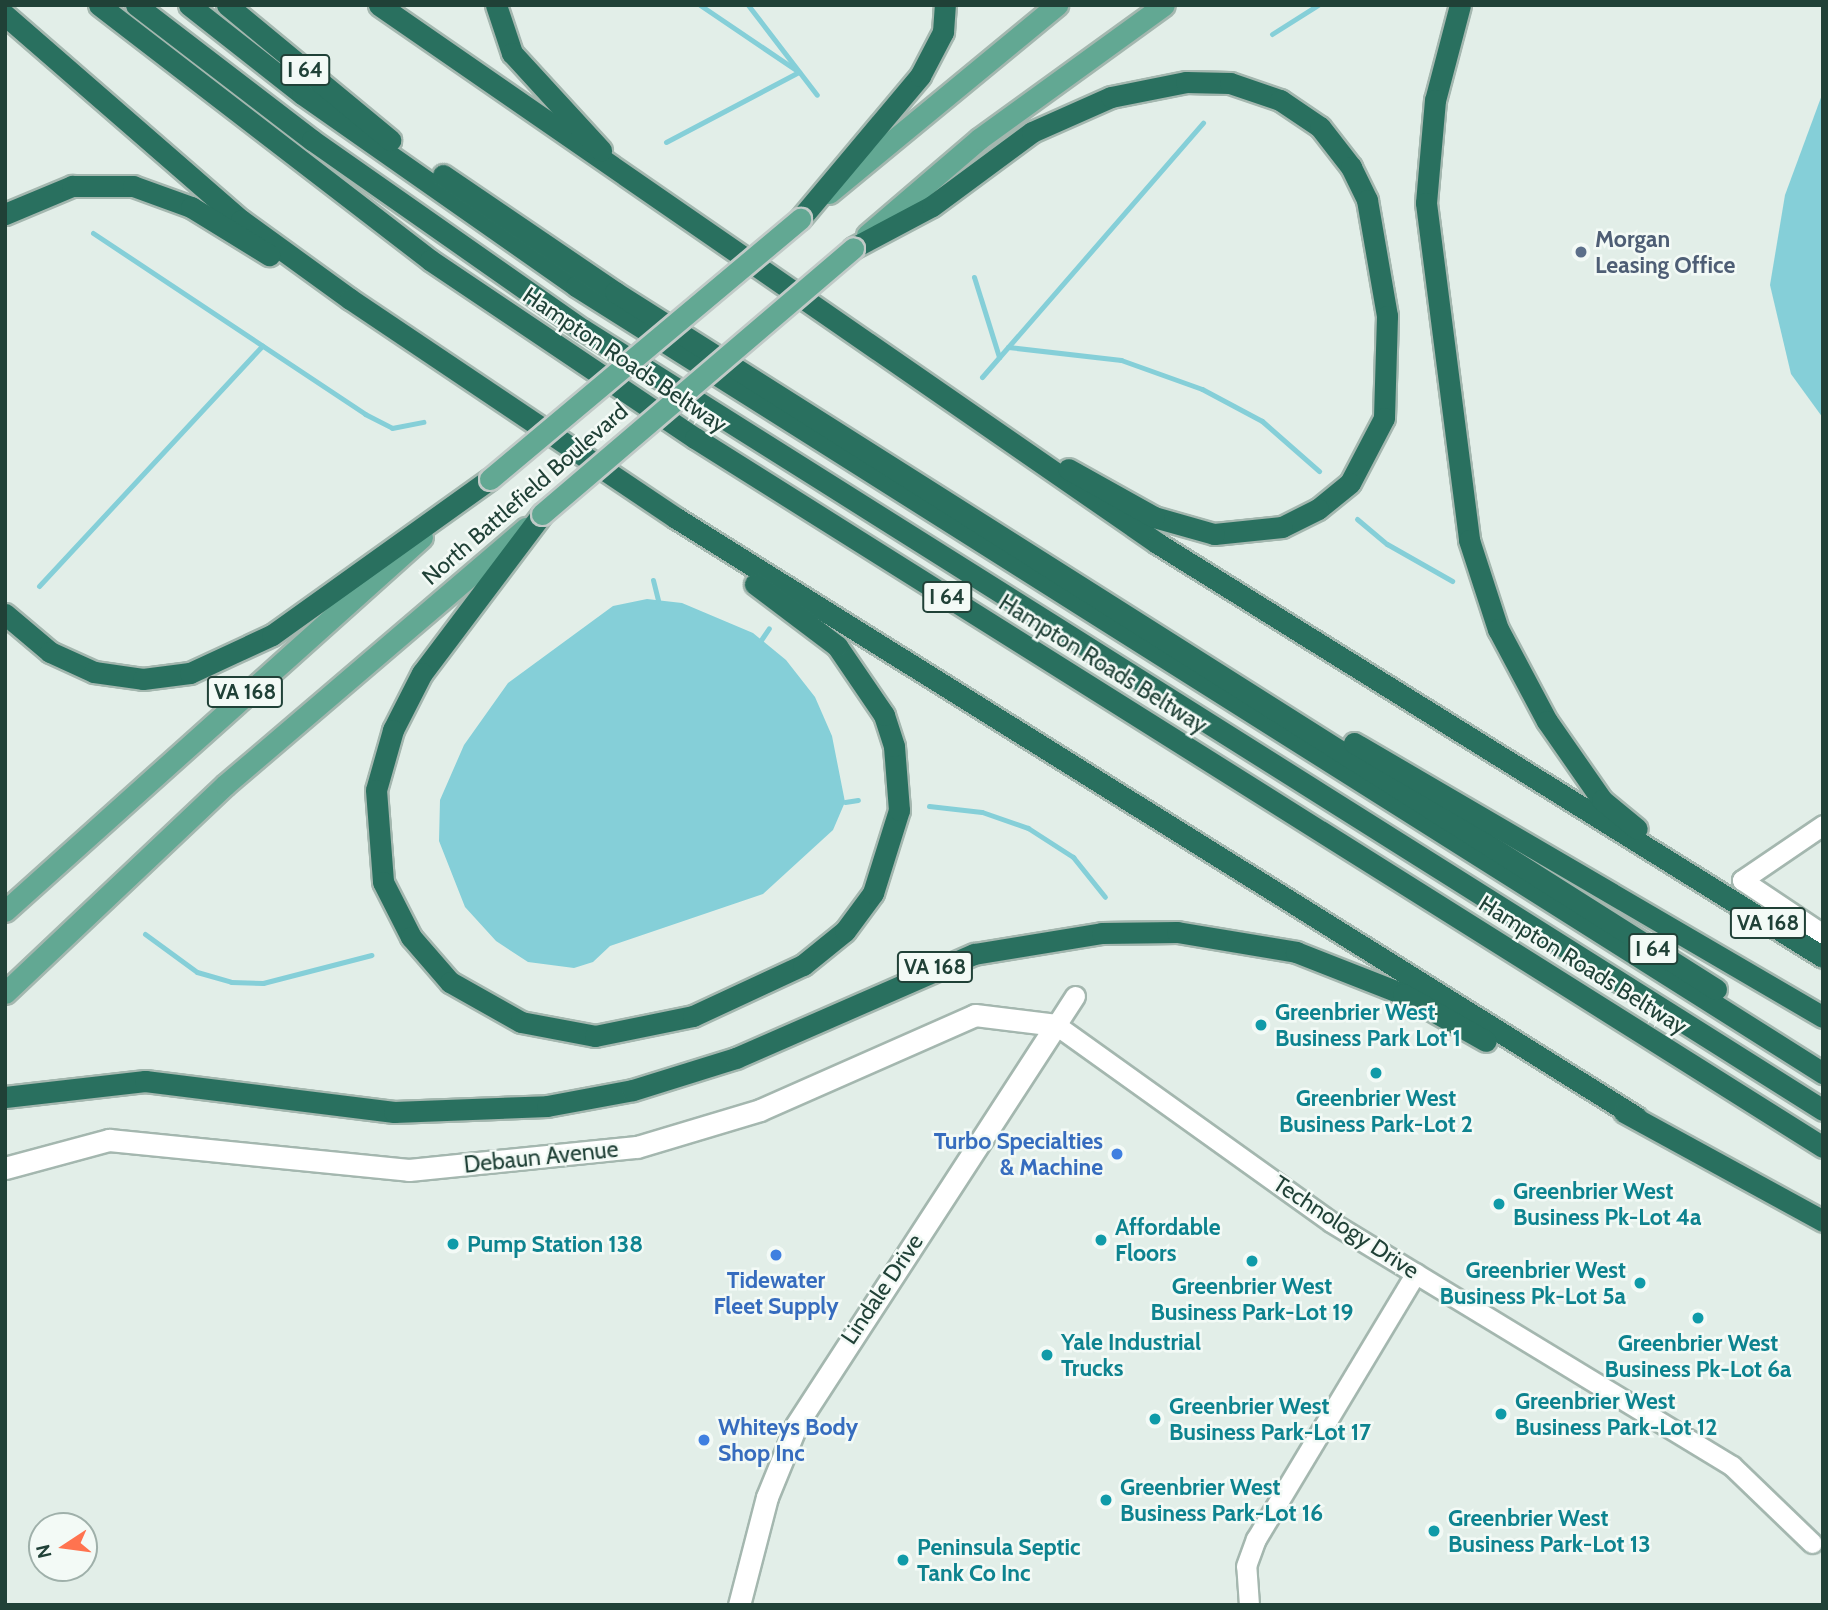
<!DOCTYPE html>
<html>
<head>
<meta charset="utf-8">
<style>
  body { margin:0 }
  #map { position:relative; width:1828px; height:1610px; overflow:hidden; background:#e2eee8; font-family:Cabin,sans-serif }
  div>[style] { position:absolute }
  .water>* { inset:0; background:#85cfd8 }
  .stream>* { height:5px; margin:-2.5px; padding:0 2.5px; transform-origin:2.5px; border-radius:2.5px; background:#85cfd8 }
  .roads { filter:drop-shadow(2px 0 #a4b7af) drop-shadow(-2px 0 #a4b7af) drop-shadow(0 2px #a4b7af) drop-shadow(0 -2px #a4b7af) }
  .minor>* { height:19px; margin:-9.5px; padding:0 9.5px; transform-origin:9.5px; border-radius:9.5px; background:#fff }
  .tertiary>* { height:21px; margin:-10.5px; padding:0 10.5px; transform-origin:10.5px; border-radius:10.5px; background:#fff }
  .primary>* { height:21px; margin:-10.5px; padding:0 10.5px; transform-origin:10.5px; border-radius:10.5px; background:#62a893 }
  .motorway>* { height:21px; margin:-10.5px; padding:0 10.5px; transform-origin:10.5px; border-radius:10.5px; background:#29705f }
  .bridges { filter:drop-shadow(2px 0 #c1cac7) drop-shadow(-2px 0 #c1cac7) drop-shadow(0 2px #c1cac7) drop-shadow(0 -2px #c1cac7) }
  .primary-bridge>* { height:21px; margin:-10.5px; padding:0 10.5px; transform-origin:10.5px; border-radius:10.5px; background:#62a893 }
  .dots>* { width:19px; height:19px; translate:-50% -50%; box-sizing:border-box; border:4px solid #f3faf6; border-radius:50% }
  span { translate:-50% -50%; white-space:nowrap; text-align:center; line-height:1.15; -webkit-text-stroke:5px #f3faf6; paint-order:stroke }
  .shield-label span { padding:2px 5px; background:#f3faf6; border:2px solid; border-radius:5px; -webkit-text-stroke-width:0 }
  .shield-label { font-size:21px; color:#204137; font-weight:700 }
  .service-label { font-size:23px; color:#4e5e75; font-weight:700 }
  .left { translate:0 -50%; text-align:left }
  .street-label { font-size:23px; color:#204137 }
  .culture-label { font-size:23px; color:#0d838f; font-weight:700 }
  .right { translate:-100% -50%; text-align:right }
  .shop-label { font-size:23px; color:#366cbe; font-weight:700 }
  .frame { position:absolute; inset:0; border:7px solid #204137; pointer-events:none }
  .north { position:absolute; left:28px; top:1512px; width:70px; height:70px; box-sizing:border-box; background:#f3faf6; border:2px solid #9fb0aa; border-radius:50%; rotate:257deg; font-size:19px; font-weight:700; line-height:28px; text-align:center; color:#204137 }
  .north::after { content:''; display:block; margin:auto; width:24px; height:32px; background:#ff734f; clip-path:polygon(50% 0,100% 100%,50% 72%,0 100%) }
</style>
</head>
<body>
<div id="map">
  <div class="water">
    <i style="clip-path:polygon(1823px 92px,1823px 418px,1791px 374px,1770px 285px,1785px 195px)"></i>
    <i style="clip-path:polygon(647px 599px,682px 603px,753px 633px,786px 660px,815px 697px,832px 736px,845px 802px,833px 830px,763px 894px,610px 946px,593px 962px,574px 968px,528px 962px,496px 941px,465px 907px,439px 841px,440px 800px,464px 745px,508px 683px,613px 606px)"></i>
  </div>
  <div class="stream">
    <i style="left:700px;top:5px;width:120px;rotate:34.1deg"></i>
    <i style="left:748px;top:5px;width:113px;rotate:52.5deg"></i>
    <i style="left:1272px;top:34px;width:54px;rotate:-32.2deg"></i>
    <i style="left:666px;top:142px;width:150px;rotate:-27.8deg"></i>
    <i style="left:93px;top:233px;width:327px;rotate:33.6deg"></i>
    <i style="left:365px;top:414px;width:30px;rotate:27deg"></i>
    <i style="left:392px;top:428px;width:32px;rotate:-11deg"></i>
    <i style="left:974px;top:277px;width:84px;rotate:72.6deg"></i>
    <i style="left:1008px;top:347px;width:114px;rotate:6.6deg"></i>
    <i style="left:1121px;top:360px;width:86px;rotate:19.7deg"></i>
    <i style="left:1202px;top:389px;width:68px;rotate:28.1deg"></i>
    <i style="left:1262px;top:421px;width:76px;rotate:41.3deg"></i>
    <i style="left:982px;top:377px;width:337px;rotate:-49deg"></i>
    <i style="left:1357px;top:519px;width:39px;rotate:40deg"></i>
    <i style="left:1387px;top:544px;width:75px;rotate:29.6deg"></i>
    <i style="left:653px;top:580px;width:21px;rotate:76deg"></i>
    <i style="left:39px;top:586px;width:328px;rotate:-47.1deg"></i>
    <i style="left:761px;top:640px;width:14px;rotate:-56deg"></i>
    <i style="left:845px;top:802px;width:13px;rotate:-9deg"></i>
    <i style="left:929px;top:806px;width:53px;rotate:6.5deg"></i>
    <i style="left:982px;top:812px;width:49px;rotate:19.2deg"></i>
    <i style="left:1028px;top:828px;width:54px;rotate:32.8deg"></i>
    <i style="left:1073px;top:857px;width:51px;rotate:51.3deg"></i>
    <i style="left:145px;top:934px;width:64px;rotate:36.2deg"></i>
    <i style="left:197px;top:972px;width:35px;rotate:16deg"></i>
    <i style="left:231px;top:982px;width:32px;rotate:2deg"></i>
    <i style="left:263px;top:983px;width:112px;rotate:-14.5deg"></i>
  </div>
  <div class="roads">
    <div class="minor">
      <i style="left:1823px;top:825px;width:98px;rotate:145.8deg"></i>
      <i style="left:1742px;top:880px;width:97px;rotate:33.7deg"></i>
      <i style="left:1075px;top:996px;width:35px;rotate:123deg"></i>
      <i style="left:1056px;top:1025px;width:338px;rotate:35.6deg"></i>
      <i style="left:1331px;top:1222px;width:469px;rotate:31.3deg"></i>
      <i style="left:1732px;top:1466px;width:111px;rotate:43.9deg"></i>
      <i style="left:1249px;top:1605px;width:39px;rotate:-94deg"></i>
      <i style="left:1246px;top:1566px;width:29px;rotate:-70deg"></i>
      <i style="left:1256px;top:1539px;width:310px;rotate:-59deg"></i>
    </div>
    <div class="tertiary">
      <i style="left:5px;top:1168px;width:108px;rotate:-15.1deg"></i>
      <i style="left:109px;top:1140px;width:301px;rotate:5.7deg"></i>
      <i style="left:409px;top:1170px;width:229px;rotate:-5.8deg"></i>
      <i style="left:637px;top:1147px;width:128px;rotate:-16.7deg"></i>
      <i style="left:760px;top:1110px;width:235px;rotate:-23.8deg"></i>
      <i style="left:975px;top:1015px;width:82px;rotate:7deg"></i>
      <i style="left:1056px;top:1025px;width:478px;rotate:123deg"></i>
      <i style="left:796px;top:1426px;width:77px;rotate:112.2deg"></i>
      <i style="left:767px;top:1497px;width:112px;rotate:104.5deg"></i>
    </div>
    <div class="primary">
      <i style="left:829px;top:193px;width:296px;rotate:-39.5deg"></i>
      <i style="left:867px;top:235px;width:148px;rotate:-40.6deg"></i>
      <i style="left:979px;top:139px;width:228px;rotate:-35.9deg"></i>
      <i style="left:5px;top:911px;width:560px;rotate:-41.89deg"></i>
      <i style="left:5px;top:993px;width:303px;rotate:-43.4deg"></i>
      <i style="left:225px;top:785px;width:396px;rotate:-40.5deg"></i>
    </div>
    <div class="motorway">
      <i style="left:99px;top:5px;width:418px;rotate:37.6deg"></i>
      <i style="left:430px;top:260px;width:319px;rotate:33.9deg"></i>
      <i style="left:695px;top:438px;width:1332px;rotate:32.15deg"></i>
      <i style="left:136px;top:5px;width:222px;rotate:37.5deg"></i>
      <i style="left:312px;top:140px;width:330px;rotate:35deg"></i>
      <i style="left:582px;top:329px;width:1466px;rotate:32.18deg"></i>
      <i style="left:189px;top:5px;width:144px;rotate:38.2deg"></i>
      <i style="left:302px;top:94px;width:335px;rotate:35deg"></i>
      <i style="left:576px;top:286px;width:1475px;rotate:32.26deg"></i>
      <i style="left:227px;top:5px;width:212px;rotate:39.6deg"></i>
      <i style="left:379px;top:5px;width:946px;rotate:34.66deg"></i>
      <i style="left:1157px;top:543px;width:784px;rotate:31.87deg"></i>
      <i style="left:496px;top:5px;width:51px;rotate:71.6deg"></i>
      <i style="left:512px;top:53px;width:132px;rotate:47.5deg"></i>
      <i style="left:1460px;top:5px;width:98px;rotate:104.7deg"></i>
      <i style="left:1435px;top:100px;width:103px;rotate:95deg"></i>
      <i style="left:1426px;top:203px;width:340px;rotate:82.7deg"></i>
      <i style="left:1469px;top:540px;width:94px;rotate:72deg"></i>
      <i style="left:1498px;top:629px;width:104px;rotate:62deg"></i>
      <i style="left:1547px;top:721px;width:96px;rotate:55.2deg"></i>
      <i style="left:1602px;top:800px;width:45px;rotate:39.6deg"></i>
      <i style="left:5px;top:15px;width:313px;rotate:41deg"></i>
      <i style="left:241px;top:220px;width:135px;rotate:35.9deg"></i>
      <i style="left:350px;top:299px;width:393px;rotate:33.9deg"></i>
      <i style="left:676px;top:518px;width:1132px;rotate:31.96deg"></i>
      <i style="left:443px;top:175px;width:208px;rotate:34.2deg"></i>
      <i style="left:615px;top:292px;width:1303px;rotate:32.34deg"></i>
      <i style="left:5px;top:214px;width:73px;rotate:-22.7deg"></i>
      <i style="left:72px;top:186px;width:61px"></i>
      <i style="left:133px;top:186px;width:62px;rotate:19.9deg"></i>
      <i style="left:191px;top:207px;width:92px;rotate:31.6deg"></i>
      <i style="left:800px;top:219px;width:187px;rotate:-50deg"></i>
      <i style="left:920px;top:76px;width:50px;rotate:-62.4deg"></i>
      <i style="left:943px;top:32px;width:27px;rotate:-86deg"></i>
      <i style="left:853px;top:248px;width:89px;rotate:-28deg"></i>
      <i style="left:932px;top:206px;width:124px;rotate:-36.5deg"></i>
      <i style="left:1032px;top:132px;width:86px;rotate:-23.9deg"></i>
      <i style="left:1111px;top:97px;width:76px;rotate:-11.3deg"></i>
      <i style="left:1186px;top:82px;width:44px;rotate:1.3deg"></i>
      <i style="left:1230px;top:83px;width:53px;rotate:18.8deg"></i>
      <i style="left:1280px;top:100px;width:48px;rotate:34deg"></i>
      <i style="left:1320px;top:127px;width:51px;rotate:52.2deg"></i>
      <i style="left:1351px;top:167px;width:37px;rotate:64deg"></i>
      <i style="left:1367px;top:200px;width:118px;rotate:80.2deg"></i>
      <i style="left:1387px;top:316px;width:102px;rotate:91.7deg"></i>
      <i style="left:1384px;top:418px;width:73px;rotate:117.6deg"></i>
      <i style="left:1350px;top:483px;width:41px;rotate:140.9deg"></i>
      <i style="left:1318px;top:509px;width:40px;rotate:153.4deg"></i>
      <i style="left:1282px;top:527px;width:68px;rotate:174.1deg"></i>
      <i style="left:1214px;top:534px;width:62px;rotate:-164.2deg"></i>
      <i style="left:1154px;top:517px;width:98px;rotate:-150.8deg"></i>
      <i style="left:542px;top:514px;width:199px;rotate:127deg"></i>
      <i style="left:422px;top:673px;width:64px;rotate:117deg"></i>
      <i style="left:393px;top:730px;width:62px;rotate:105.8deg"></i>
      <i style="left:376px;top:790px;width:92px;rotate:85.6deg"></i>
      <i style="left:383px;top:882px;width:62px;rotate:63deg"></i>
      <i style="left:411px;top:937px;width:60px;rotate:49.1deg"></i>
      <i style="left:450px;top:982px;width:81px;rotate:29.4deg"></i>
      <i style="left:521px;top:1022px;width:75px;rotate:10.7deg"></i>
      <i style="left:595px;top:1036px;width:100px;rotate:-11.5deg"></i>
      <i style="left:693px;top:1016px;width:121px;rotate:-24.9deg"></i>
      <i style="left:803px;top:965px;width:54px;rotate:-39deg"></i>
      <i style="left:845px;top:931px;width:47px;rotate:-53.6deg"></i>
      <i style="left:873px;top:893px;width:87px;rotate:-72.6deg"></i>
      <i style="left:899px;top:810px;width:64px;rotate:-94.5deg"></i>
      <i style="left:894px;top:746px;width:33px;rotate:-108deg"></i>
      <i style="left:884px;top:715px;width:83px;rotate:-124.3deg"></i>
      <i style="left:837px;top:646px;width:103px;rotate:-142.9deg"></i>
      <i style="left:5px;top:614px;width:59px;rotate:40.2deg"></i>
      <i style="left:50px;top:652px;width:48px;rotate:24.4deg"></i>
      <i style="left:94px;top:672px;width:49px;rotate:8.1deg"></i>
      <i style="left:143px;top:679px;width:47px;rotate:-7.3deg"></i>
      <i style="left:190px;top:673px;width:90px;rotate:-24.9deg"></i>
      <i style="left:272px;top:635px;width:268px;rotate:-35.6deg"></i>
      <i style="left:1354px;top:743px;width:543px;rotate:30.29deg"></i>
      <i style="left:5px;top:1097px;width:141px;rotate:-6.5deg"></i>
      <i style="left:145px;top:1081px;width:251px;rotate:7.1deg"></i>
      <i style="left:394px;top:1112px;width:153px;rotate:-2.2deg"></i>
      <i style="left:547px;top:1106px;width:87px;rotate:-10.5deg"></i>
      <i style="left:633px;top:1090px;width:108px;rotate:-17.3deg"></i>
      <i style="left:736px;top:1058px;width:260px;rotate:-23.6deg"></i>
      <i style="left:974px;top:954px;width:130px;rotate:-9.3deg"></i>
      <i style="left:1102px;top:933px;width:75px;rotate:-0.8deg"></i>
      <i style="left:1177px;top:932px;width:121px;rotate:9.5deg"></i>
      <i style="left:1296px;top:952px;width:115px;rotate:21.4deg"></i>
      <i style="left:1403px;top:994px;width:95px;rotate:29.5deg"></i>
      <i style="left:1624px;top:1112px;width:227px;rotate:28.7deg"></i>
    </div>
  </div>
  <div class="bridges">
    <div class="primary-bridge">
      <i style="left:490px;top:479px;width:405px;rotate:-40deg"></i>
      <i style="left:542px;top:514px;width:409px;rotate:-40.5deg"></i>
    </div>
  </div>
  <div class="dots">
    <i style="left:1581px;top:252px;background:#5c6f8a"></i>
    <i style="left:1261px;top:1025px;background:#0f9aa8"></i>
    <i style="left:1376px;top:1073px;background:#0f9aa8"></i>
    <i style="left:1117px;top:1154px;background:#3f7fe0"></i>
    <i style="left:1499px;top:1204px;background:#0f9aa8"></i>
    <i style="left:1101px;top:1240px;background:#0f9aa8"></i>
    <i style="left:453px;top:1244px;background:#0f9aa8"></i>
    <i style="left:776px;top:1255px;background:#3f7fe0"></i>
    <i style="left:1252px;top:1261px;background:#0f9aa8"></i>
    <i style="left:1640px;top:1283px;background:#0f9aa8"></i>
    <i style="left:1698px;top:1318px;background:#0f9aa8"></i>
    <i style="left:1047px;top:1355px;background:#0f9aa8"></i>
    <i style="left:1501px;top:1414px;background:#0f9aa8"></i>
    <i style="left:1155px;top:1419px;background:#0f9aa8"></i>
    <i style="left:704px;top:1440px;background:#3f7fe0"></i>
    <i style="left:1106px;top:1500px;background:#0f9aa8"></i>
    <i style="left:1434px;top:1531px;background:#0f9aa8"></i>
    <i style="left:903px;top:1560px;background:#0f9aa8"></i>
  </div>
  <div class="shield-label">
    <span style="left:305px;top:70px">I 64</span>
    <span style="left:947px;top:597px">I 64</span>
    <span style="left:245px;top:692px">VA 168</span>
    <span style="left:1768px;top:923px">VA 168</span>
    <span style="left:1653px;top:949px">I 64</span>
    <span style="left:935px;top:967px">VA 168</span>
  </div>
  <div class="service-label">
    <span class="left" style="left:1595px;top:252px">Morgan<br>Leasing Office</span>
  </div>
  <div class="street-label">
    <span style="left:625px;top:360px;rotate:34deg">Hampton Roads Beltway</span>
    <span style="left:525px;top:494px;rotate:-41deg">North Battlefield Boulevard</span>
    <span style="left:1103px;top:664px;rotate:32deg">Hampton Roads Beltway</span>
    <span style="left:1583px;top:965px;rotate:32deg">Hampton Roads Beltway</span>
    <span style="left:541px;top:1157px;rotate:-6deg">Debaun Avenue</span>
    <span style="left:1346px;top:1227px;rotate:33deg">Technology Drive</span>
    <span style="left:882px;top:1289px;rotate:-56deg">Lindale Drive</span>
  </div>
  <div class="culture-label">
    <span class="left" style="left:1275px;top:1025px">Greenbrier West<br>Business Park Lot 1</span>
    <span style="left:1376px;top:1111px">Greenbrier West<br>Business Park-Lot 2</span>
    <span class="left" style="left:1513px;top:1204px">Greenbrier West<br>Business Pk-Lot 4a</span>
    <span class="left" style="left:1115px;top:1240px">Affordable<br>Floors</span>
    <span class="left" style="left:467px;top:1244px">Pump Station 138</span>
    <span class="right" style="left:1626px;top:1283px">Greenbrier West<br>Business Pk-Lot 5a</span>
    <span style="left:1252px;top:1299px">Greenbrier West<br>Business Park-Lot 19</span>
    <span class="left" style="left:1061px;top:1355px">Yale Industrial<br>Trucks</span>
    <span style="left:1698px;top:1356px">Greenbrier West<br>Business Pk-Lot 6a</span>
    <span class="left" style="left:1515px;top:1414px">Greenbrier West<br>Business Park-Lot 12</span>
    <span class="left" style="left:1169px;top:1419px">Greenbrier West<br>Business Park-Lot 17</span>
    <span class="left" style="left:1120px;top:1500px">Greenbrier West<br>Business Park-Lot 16</span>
    <span class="left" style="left:1448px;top:1531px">Greenbrier West<br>Business Park-Lot 13</span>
    <span class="left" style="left:917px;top:1560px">Peninsula Septic<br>Tank Co Inc</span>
  </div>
  <div class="shop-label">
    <span class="right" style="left:1103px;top:1154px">Turbo Specialties<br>&amp; Machine</span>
    <span style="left:776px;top:1293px">Tidewater<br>Fleet Supply</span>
    <span class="left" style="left:718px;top:1440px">Whiteys Body<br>Shop Inc</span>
  </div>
  <div class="frame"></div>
  <div class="north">N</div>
</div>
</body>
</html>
